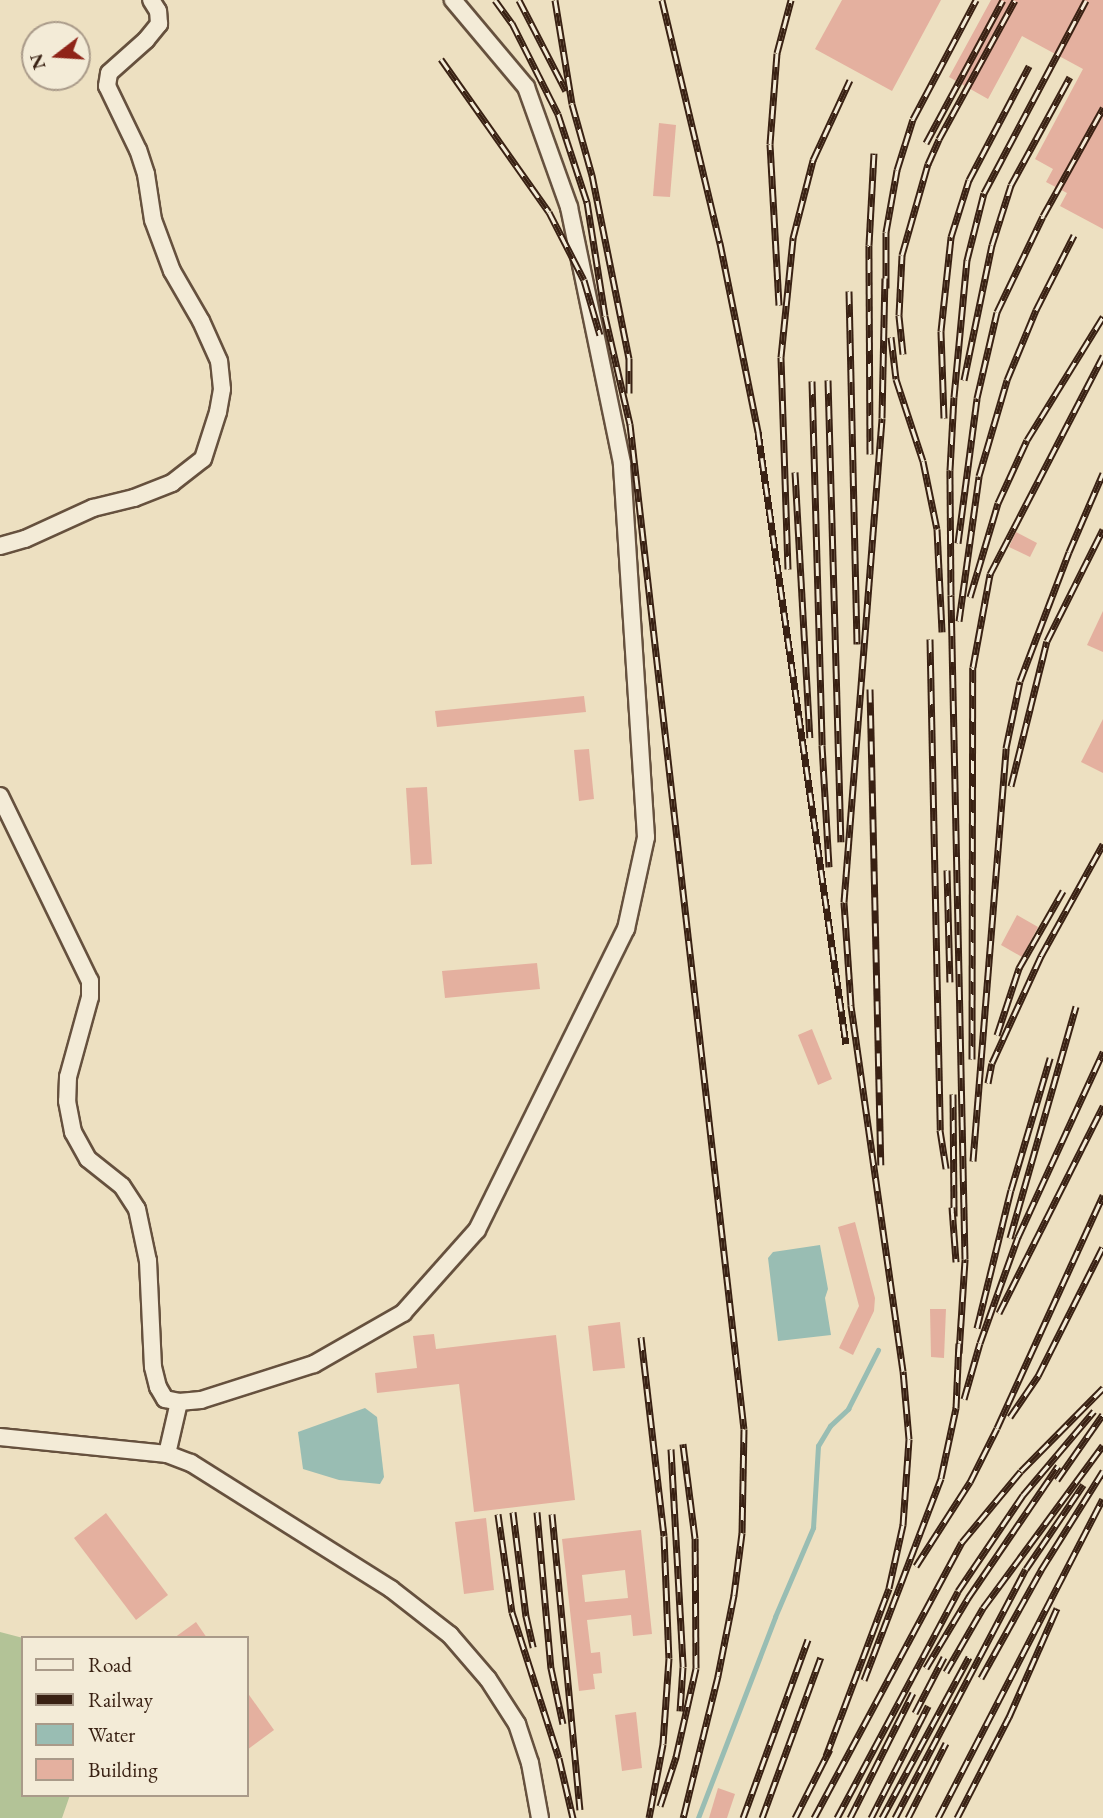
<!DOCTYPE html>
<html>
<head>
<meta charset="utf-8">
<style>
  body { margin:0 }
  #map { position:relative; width:1103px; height:1818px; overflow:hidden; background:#ede0c1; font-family:"EB Garamond",serif }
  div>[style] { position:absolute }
  .green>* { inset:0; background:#b3c397 }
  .water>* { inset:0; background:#99bdb3 }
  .stream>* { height:4.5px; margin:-2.25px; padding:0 2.25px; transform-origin:2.25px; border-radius:2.25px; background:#99bdb3 }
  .building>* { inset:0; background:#e4b09f }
  .roads { filter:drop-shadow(2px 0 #66513e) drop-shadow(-2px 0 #66513e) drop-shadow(0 2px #66513e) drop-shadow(0 -2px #66513e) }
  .minor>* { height:16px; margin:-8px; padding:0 8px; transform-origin:8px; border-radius:8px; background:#f3ebd7 }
  .rail>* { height:7px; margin-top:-3.5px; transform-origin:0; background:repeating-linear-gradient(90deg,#f3ebd7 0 13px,#392113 0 26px); box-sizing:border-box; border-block:2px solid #392113 }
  span { translate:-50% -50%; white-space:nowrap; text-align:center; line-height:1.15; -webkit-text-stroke:5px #f3ebd7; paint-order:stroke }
  .legend { position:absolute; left:21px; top:1636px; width:228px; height:161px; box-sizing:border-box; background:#f3ebd7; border:2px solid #a99a89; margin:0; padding:9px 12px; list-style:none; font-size:21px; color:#392113 }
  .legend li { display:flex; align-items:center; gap:14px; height:35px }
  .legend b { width:35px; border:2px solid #a99a89 }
  .north { position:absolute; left:21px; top:21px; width:70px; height:70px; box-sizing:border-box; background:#f3ebd7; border:2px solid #a99a89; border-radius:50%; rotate:253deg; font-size:19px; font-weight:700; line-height:28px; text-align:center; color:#392113 }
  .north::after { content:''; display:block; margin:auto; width:24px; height:32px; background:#8f2418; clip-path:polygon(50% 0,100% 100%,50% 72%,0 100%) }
</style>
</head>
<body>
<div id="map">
  <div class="green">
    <i style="clip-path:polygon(0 1632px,23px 1638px,23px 1795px,70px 1795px,62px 1818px,0 1818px)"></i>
  </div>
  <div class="water">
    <i style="clip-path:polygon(820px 1245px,828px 1289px,825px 1298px,831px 1335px,778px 1341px,768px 1258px,773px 1252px)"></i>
    <i style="clip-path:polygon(365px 1408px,377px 1417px,384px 1477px,380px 1484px,339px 1480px,303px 1469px,298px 1432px)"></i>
  </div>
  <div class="stream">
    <i style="left:698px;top:1818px;width:215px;rotate:-69deg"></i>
    <i style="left:775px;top:1617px;width:97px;rotate:-66.9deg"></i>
    <i style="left:813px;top:1528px;width:82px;rotate:-86.5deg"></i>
    <i style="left:818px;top:1446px;width:23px;rotate:-59deg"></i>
    <i style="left:830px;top:1426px;width:25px;rotate:-43deg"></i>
    <i style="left:848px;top:1409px;width:66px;rotate:-63deg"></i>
  </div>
  <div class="building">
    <i style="clip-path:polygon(842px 0,941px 0,892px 91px,815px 49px)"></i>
    <i style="clip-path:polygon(991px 0,1103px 0,1103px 229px,1060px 206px,1067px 193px,1046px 182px,1053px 169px,1035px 159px,1083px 69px,1022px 36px,988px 99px,949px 77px)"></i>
    <i style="clip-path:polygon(659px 123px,676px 125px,670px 197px,653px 196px)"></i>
    <i style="clip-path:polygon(1016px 532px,1037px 543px,1030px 557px,1009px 547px)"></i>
    <i style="clip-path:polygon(1103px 611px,1103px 652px,1087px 645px)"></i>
    <i style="clip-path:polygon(584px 696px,586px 712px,437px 727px,435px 711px)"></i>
    <i style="clip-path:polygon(1103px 719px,1103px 773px,1081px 762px)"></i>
    <i style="clip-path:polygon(589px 749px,594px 799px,579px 801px,574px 750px)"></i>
    <i style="clip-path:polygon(427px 787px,432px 864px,411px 865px,406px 788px)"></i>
    <i style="clip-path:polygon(1017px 915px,1038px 927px,1022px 957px,1001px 945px)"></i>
    <i style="clip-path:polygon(537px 963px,540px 989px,445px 998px,442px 971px)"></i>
    <i style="clip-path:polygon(812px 1029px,832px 1079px,818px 1085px,798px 1035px)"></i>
    <i style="clip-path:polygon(855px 1222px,875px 1298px,874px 1311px,853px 1355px,839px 1348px,859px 1306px,838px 1227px)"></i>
    <i style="clip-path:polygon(930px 1309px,946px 1309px,944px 1358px,931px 1357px)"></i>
    <i style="clip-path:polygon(620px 1322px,625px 1368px,593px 1371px,588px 1326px)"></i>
    <i style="clip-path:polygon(434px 1334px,436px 1349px,556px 1335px,575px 1500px,474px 1512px,459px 1384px,377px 1393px,375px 1373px,417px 1368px,413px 1336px)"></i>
    <i style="clip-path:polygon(106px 1513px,168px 1595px,136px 1620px,74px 1538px)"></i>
    <i style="clip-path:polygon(486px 1518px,494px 1590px,464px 1594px,455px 1522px)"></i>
    <i style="clip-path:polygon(evenodd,641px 1530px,652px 1634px,633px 1636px,631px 1615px,587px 1620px,591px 1653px,600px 1652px,602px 1673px,593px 1674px,595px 1689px,579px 1691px,562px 1539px,641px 1530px,625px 1570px,628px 1598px,585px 1602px,582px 1575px,625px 1570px)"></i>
    <i style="clip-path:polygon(196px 1622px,207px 1638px,174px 1638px)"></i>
    <i style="clip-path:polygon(247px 1692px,274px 1730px,247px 1750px)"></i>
    <i style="clip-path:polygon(636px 1712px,642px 1768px,622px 1771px,615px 1715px)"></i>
    <i style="clip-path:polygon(718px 1788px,735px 1794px,727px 1818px,709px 1818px)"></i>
  </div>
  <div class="roads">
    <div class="minor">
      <i style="left:0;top:546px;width:26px;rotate:-16deg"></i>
      <i style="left:25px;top:539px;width:75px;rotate:-24.5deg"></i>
      <i style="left:93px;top:508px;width:42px;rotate:-13.7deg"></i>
      <i style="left:134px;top:498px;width:41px;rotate:-21.5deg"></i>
      <i style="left:172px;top:483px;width:39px;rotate:-38deg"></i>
      <i style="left:203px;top:459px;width:49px;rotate:-72.3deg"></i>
      <i style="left:218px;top:412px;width:23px;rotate:-80deg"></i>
      <i style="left:222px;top:389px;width:28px;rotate:-96deg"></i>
      <i style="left:219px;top:361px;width:44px;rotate:-114.2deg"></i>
      <i style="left:201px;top:321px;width:58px;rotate:-120.1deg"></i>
      <i style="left:172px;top:271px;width:54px;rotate:-110.4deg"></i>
      <i style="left:153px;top:220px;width:47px;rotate:-98.7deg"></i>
      <i style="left:146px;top:174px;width:25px;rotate:-108deg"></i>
      <i style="left:138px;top:150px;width:71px;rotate:-115.8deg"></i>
      <i style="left:107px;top:86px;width:13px;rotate:-81deg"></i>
      <i style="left:109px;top:73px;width:50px;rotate:-41.7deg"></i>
      <i style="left:146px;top:40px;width:21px;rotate:-51deg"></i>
      <i style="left:159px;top:24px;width:13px;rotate:-94deg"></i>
      <i style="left:158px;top:11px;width:13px;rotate:-122deg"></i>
      <i style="left:0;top:796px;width:206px;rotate:64.1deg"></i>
      <i style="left:90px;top:981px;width:16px;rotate:90deg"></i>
      <i style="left:90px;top:997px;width:83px;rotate:105.4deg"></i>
      <i style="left:68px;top:1077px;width:24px;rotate:92deg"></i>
      <i style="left:67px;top:1101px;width:32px;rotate:79deg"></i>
      <i style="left:73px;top:1132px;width:31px;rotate:61deg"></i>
      <i style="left:88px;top:1159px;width:43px;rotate:38.5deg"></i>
      <i style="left:122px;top:1186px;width:27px;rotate:57deg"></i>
      <i style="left:137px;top:1209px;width:53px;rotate:78.1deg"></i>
      <i style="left:148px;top:1261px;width:106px;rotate:87.3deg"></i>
      <i style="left:153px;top:1367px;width:21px;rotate:76deg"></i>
      <i style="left:158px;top:1387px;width:14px;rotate:60deg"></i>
      <i style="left:165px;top:1399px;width:14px;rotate:12deg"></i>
      <i style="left:0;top:1437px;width:168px;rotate:5.8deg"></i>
      <i style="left:167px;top:1454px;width:26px;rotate:21deg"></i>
      <i style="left:191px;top:1463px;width:236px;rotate:32.2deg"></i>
      <i style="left:391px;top:1589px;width:75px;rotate:37.9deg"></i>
      <i style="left:450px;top:1635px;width:58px;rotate:49.2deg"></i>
      <i style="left:488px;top:1679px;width:54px;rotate:57.2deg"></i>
      <i style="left:517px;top:1724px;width:41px;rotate:71.6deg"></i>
      <i style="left:530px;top:1763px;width:56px;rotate:79.7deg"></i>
      <i style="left:167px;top:1454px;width:53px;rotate:-77deg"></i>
      <i style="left:179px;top:1402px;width:22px;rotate:-5deg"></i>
      <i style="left:201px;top:1400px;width:119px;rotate:-17.7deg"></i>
      <i style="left:314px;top:1364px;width:103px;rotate:-29.8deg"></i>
      <i style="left:403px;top:1313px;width:111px;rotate:-48.3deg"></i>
      <i style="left:477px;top:1230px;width:336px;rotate:-63.7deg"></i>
      <i style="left:626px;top:929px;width:94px;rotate:-77.7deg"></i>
      <i style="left:646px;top:837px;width:375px;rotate:-93.7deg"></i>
      <i style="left:622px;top:463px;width:261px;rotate:-101.7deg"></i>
      <i style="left:569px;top:207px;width:127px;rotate:-109.7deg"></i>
      <i style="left:526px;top:87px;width:114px;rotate:-130deg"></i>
    </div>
  </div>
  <div class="rail">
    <i style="left:495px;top:0;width:29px;rotate:54deg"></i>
    <i style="left:512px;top:23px;width:102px;rotate:63.2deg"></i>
    <i style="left:558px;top:114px;width:93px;rotate:71.8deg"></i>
    <i style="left:587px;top:202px;width:115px;rotate:81deg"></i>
    <i style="left:605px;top:316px;width:111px;rotate:77deg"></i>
    <i style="left:630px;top:424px;width:1011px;rotate:83.53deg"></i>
    <i style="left:744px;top:1429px;width:104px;rotate:91.1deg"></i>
    <i style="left:742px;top:1533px;width:63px;rotate:97.4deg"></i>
    <i style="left:734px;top:1595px;width:83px;rotate:101.2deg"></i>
    <i style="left:718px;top:1676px;width:146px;rotate:103.8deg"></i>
    <i style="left:519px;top:0;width:102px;rotate:62.7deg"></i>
    <i style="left:555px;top:0;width:105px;rotate:80.7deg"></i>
    <i style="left:572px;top:104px;width:74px;rotate:74.3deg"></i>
    <i style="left:592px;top:175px;width:187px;rotate:78.6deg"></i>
    <i style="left:629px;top:358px;width:35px;rotate:90deg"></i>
    <i style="left:662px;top:0;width:250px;rotate:76.6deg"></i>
    <i style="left:720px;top:243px;width:193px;rotate:78.6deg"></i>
    <i style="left:758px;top:432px;width:618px;rotate:81.82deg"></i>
    <i style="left:441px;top:59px;width:187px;rotate:54.8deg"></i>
    <i style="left:549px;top:212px;width:76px;rotate:62.8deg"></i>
    <i style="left:584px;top:280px;width:57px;rotate:73.8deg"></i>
    <i style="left:926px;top:143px;width:162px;rotate:-61.7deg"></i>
    <i style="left:886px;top:288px;width:56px;rotate:-90deg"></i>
    <i style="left:886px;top:232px;width:63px;rotate:-79.9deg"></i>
    <i style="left:897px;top:170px;width:53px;rotate:-72.6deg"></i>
    <i style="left:913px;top:119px;width:135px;rotate:-62.1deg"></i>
    <i style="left:849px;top:291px;width:353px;rotate:88.7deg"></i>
    <i style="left:779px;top:305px;width:161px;rotate:-93.2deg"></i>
    <i style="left:770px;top:144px;width:91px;rotate:-85.6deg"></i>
    <i style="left:777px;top:53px;width:55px;rotate:-75.2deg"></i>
    <i style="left:891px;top:337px;width:42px;rotate:83.2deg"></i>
    <i style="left:896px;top:379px;width:86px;rotate:71.8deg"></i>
    <i style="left:923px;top:461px;width:69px;rotate:78.4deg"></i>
    <i style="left:937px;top:529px;width:103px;rotate:87.2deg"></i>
    <i style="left:903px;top:354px;width:39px;rotate:-96deg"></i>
    <i style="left:899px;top:315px;width:60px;rotate:-87.1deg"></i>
    <i style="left:902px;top:255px;width:95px;rotate:-74.1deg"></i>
    <i style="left:928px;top:164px;width:27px;rotate:-66deg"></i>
    <i style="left:939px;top:139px;width:158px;rotate:-61.3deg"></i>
    <i style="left:828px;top:380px;width:462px;rotate:88.4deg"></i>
    <i style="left:964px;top:380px;width:138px;rotate:-78.3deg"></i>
    <i style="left:992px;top:245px;width:63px;rotate:-72.4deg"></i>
    <i style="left:1011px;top:185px;width:123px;rotate:-61.4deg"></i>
    <i style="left:812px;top:381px;width:364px;rotate:88.4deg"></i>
    <i style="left:822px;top:745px;width:122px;rotate:86.7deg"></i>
    <i style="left:944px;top:418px;width:87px;rotate:-92deg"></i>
    <i style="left:941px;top:331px;width:95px;rotate:-83.9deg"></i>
    <i style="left:951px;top:237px;width:60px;rotate:-72.5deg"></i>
    <i style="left:969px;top:180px;width:129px;rotate:-62.2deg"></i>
    <i style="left:870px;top:454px;width:209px;rotate:-90.3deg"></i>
    <i style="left:869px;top:245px;width:92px;rotate:-86.9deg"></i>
    <i style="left:795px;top:472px;width:266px;rotate:86.8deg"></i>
    <i style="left:958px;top:543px;width:146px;rotate:-82.5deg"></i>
    <i style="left:977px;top:398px;width:88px;rotate:-76.9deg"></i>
    <i style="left:997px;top:312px;width:106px;rotate:-64.4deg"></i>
    <i style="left:1043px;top:216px;width:124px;rotate:-60.9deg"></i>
    <i style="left:788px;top:569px;width:212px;rotate:-91.9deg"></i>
    <i style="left:781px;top:357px;width:120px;rotate:-84.2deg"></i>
    <i style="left:793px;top:238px;width:81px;rotate:-75.6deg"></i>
    <i style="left:813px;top:160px;width:88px;rotate:-65.2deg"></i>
    <i style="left:970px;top:597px;width:98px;rotate:-73.4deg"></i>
    <i style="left:998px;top:503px;width:69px;rotate:-65.3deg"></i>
    <i style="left:1027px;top:440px;width:145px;rotate:-58.3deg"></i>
    <i style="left:959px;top:621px;width:146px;rotate:-82.1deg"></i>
    <i style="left:979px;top:476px;width:100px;rotate:-73.7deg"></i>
    <i style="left:1007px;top:380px;width:76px;rotate:-67.5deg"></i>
    <i style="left:1036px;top:310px;width:84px;rotate:-63.1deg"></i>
    <i style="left:930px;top:639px;width:491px;rotate:88.8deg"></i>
    <i style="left:940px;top:1130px;width:39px;rotate:81deg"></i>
    <i style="left:870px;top:689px;width:476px;rotate:88.7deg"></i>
    <i style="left:1011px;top:786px;width:149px;rotate:-76.1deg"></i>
    <i style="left:1047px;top:641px;width:125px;rotate:-63.4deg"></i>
    <i style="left:947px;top:870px;width:112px;rotate:88.5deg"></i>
    <i style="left:997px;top:1035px;width:71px;rotate:-71.8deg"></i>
    <i style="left:1019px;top:968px;width:89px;rotate:-60.3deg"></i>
    <i style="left:972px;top:1059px;width:392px;rotate:-89.9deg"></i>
    <i style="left:973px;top:667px;width:95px;rotate:-79.6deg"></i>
    <i style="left:990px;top:574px;width:246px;rotate:-62.6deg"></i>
    <i style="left:988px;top:1083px;width:20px;rotate:-79deg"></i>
    <i style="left:992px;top:1063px;width:118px;rotate:-65.4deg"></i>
    <i style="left:1041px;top:956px;width:128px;rotate:-61deg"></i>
    <i style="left:953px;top:1094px;width:122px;rotate:89.5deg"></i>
    <i style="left:973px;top:1161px;width:414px;rotate:-85.4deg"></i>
    <i style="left:1006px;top:748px;width:68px;rotate:-78.2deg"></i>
    <i style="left:1020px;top:681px;width:138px;rotate:-69.2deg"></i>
    <i style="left:1069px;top:552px;width:86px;rotate:-66.7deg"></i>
    <i style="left:952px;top:1207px;width:55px;rotate:85.8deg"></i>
    <i style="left:1010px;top:1238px;width:241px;rotate:-74.1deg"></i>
    <i style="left:999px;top:1313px;width:232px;rotate:-63.3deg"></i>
    <i style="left:977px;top:1328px;width:142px;rotate:-76.2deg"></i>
    <i style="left:1011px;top:1190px;width:138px;rotate:-73.5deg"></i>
    <i style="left:641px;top:1337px;width:200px;rotate:83.4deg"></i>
    <i style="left:664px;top:1536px;width:122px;rotate:87.7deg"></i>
    <i style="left:669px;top:1658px;width:86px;rotate:94deg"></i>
    <i style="left:663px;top:1744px;width:75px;rotate:100.7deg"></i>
    <i style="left:959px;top:1353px;width:94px;rotate:-86.3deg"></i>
    <i style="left:965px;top:1259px;width:664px;rotate:-91.21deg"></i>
    <i style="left:951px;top:595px;width:125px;rotate:-90.5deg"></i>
    <i style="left:950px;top:470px;width:73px;rotate:-86.9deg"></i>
    <i style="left:954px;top:397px;width:138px;rotate:-84.6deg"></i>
    <i style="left:967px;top:260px;width:69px;rotate:-75.8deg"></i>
    <i style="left:984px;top:193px;width:218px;rotate:-62.1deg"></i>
    <i style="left:964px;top:1399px;width:58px;rotate:-74.1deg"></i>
    <i style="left:980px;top:1343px;width:113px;rotate:-70.3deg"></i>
    <i style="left:1018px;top:1237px;width:204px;rotate:-65.3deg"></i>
    <i style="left:1010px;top:1417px;width:50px;rotate:-55.7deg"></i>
    <i style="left:1038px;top:1376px;width:144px;rotate:-63.3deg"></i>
    <i style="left:671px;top:1449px;width:218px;rotate:86.8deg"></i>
    <i style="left:683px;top:1667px;width:44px;rotate:93.9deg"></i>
    <i style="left:1057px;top:1480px;width:80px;rotate:-55.1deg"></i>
    <i style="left:513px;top:1512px;width:105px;rotate:82.9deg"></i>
    <i style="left:526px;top:1616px;width:32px;rotate:77deg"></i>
    <i style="left:537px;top:1512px;width:157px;rotate:84.9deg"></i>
    <i style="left:551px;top:1668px;width:57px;rotate:77.9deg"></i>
    <i style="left:498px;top:1514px;width:99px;rotate:81.9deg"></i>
    <i style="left:512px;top:1612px;width:153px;rotate:72.2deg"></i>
    <i style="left:559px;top:1758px;width:62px;rotate:76.9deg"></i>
    <i style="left:552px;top:1514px;width:297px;rotate:84.6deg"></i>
    <i style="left:916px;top:1566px;width:100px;rotate:-57.3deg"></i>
    <i style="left:970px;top:1482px;width:60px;rotate:-63.4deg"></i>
    <i style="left:997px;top:1428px;width:256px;rotate:-65.5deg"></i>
    <i style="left:926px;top:1668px;width:82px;rotate:-59deg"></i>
    <i style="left:968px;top:1598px;width:160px;rotate:-55.7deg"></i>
    <i style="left:946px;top:1672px;width:74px;rotate:-60deg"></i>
    <i style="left:983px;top:1608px;width:202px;rotate:-53.6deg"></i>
    <i style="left:981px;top:1678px;width:124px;rotate:-60.9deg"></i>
    <i style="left:1041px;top:1570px;width:117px;rotate:-57.9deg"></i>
    <i style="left:864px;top:1680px;width:216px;rotate:-69.1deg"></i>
    <i style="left:941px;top:1478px;width:72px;rotate:-77.9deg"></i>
    <i style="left:956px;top:1408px;width:65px;rotate:-87.4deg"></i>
    <i style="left:915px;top:1713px;width:63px;rotate:-62.6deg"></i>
    <i style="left:826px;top:1756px;width:179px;rotate:-69.4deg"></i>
    <i style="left:889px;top:1588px;width:65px;rotate:-77.5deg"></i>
    <i style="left:903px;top:1525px;width:86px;rotate:-86deg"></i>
    <i style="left:909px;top:1439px;width:68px;rotate:-95deg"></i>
    <i style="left:903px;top:1371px;width:370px;rotate:-98.1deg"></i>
    <i style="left:851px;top:1005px;width:103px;rotate:-93.9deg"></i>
    <i style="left:844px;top:902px;width:485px;rotate:-85.5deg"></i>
    <i style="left:882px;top:418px;width:140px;rotate:-88.8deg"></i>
    <i style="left:660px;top:1806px;width:52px;rotate:-71.9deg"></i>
    <i style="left:676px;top:1757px;width:91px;rotate:-77.3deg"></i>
    <i style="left:696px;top:1668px;width:130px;rotate:-90.4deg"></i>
    <i style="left:695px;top:1538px;width:95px;rotate:-97.3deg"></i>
    <i style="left:743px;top:1818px;width:190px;rotate:-70deg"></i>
    <i style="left:762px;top:1818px;width:171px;rotate:-69.9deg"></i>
    <i style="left:795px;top:1818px;width:77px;rotate:-63.1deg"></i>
    <i style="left:814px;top:1818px;width:313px;rotate:-61.8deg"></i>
    <i style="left:962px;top:1542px;width:92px;rotate:-50.3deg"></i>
    <i style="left:1021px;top:1471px;width:117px;rotate:-45.3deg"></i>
    <i style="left:837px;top:1818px;width:257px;rotate:-61.9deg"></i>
    <i style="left:958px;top:1591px;width:116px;rotate:-55.9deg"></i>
    <i style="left:1023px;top:1495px;width:110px;rotate:-49.8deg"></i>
    <i style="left:850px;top:1818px;width:140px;rotate:-63.3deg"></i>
    <i style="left:871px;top:1818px;width:126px;rotate:-63deg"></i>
    <i style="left:882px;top:1818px;width:183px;rotate:-61.6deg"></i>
    <i style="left:895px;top:1818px;width:281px;rotate:-62.3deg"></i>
    <i style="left:1026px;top:1569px;width:102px;rotate:-55.8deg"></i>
    <i style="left:908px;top:1818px;width:84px;rotate:-63.1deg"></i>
    <i style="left:938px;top:1818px;width:359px;rotate:-62.7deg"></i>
    <i style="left:957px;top:1818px;width:114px;rotate:-62.8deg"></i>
    <i style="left:1009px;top:1717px;width:119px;rotate:-66.2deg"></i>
  </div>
  <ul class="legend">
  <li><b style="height:9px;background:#f3ebd7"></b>Road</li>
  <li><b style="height:9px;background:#392113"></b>Railway</li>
  <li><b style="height:19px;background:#99bdb3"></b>Water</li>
  <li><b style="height:19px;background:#e4b09f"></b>Building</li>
  </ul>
  <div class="north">N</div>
</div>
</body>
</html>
